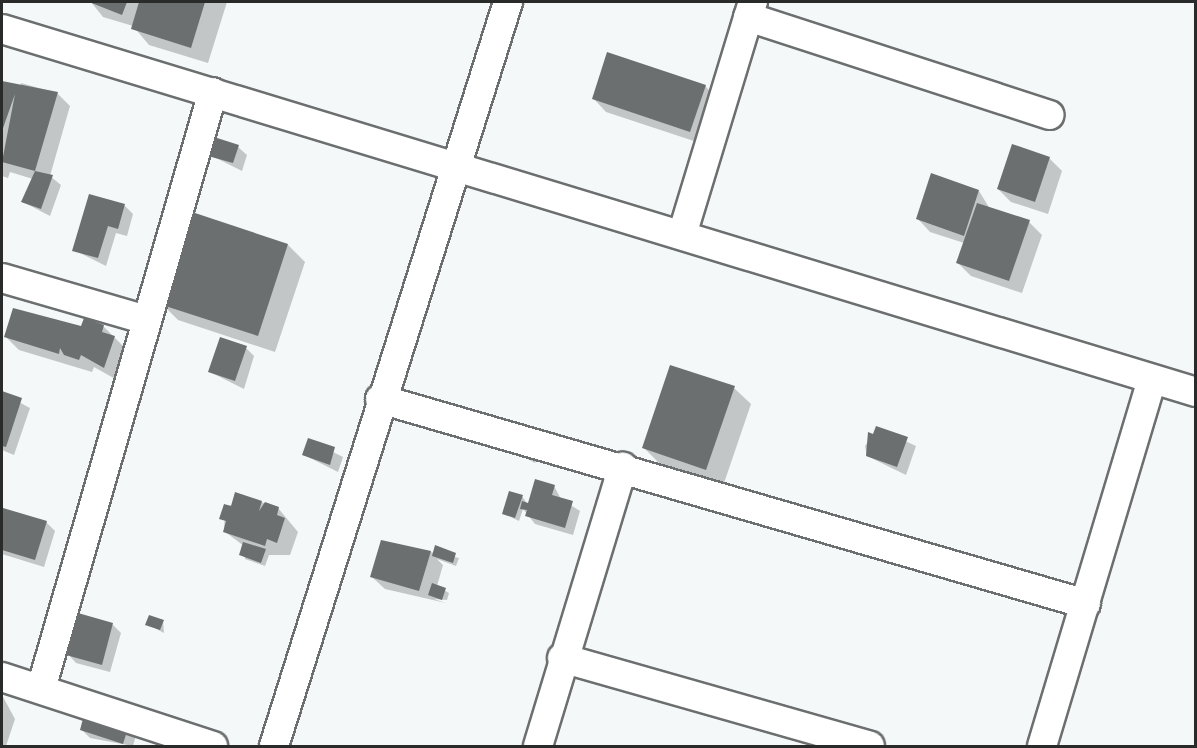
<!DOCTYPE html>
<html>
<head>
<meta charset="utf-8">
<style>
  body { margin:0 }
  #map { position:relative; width:1197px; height:748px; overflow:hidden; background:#f4f8f8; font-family:Raleway,sans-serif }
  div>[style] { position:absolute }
  .shadow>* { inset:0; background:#0003 }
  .building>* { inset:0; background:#6b6f6f }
  .roads { filter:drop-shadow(2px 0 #6c6f6f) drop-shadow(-2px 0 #6c6f6f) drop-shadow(0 2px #6c6f6f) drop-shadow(0 -2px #6c6f6f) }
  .minor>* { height:28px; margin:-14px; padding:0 14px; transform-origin:14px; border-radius:14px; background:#fff }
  span { translate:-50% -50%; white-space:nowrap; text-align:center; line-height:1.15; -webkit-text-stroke:6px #fff; paint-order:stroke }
  .frame { position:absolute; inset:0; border:3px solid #292b2a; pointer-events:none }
</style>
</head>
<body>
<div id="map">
  <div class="shadow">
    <i style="clip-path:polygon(91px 2px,227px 2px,208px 63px,149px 45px,133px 26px,103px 17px)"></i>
    <i style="clip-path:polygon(2px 83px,19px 90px,21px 83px,57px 93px,70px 106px,50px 176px,61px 185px,50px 216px,23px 202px,33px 179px,10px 172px,8px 178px,2px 176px)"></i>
    <i style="clip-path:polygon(705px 86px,718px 99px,703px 144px,606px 112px,594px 99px)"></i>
    <i style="clip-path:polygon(238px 147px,247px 155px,242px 171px,210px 155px)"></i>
    <i style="clip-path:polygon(1049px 158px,1062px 171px,1048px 214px,1011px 202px,998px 189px)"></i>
    <i style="clip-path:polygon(979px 191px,990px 209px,1029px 222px,1042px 235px,1022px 293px,971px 276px,958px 263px,964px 243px,930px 232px,918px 219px)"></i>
    <i style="clip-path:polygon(90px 196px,125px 206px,133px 214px,127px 236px,116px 233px,106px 266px,74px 250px)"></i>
    <i style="clip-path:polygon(288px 245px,305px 262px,275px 352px,178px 320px,161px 303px)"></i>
    <i style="clip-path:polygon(103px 326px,127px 350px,117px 380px,94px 367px,92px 372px,19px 350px,6px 337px)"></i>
    <i style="clip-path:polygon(246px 348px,254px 356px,244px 389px,210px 372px)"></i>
    <i style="clip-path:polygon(734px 388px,751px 404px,723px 486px,661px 465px,644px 448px)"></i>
    <i style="clip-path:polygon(2px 393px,30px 408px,14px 455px,2px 450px)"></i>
    <i style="clip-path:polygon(877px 428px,916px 446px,906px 475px,867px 456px,865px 446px)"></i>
    <i style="clip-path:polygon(309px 440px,343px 457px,338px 472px,304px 455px)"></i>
    <i style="clip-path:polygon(527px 444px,543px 451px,535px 463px,524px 457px)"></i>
    <i style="clip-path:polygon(554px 486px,561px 499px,580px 511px,573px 535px,535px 524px,523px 509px,519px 521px,504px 514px,522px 496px,528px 505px)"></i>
    <i style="clip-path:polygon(261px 502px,278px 508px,298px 532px,290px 555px,269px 555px,265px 566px,245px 559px,244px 546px,224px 531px,225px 506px)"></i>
    <i style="clip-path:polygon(4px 509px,46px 522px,55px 531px,44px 567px,2px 554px)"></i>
    <i style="clip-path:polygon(430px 552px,459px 558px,456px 566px,437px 559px,443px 565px,437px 586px,449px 593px,447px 600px,434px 599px,446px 603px,385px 589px,372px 577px)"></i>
    <i style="clip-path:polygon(79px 615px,113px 625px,121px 633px,110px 672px,76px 663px,68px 654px)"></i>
    <i style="clip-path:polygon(163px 621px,164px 633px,147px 624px)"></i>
    <i style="clip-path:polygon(2px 695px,15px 719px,6px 746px,2px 746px)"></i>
    <i style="clip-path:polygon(86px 713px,136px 735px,133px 746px,90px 738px,81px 729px)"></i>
  </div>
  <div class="building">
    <i style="clip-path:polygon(89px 2px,127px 2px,122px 15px)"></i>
    <i style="clip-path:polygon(139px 2px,205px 2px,191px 48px,131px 29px)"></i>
    <i style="clip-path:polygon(607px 52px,706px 85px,690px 132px,592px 99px)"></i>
    <i style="clip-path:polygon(2px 81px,58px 92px,35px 171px,2px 162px,15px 94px,2px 131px)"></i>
    <i style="clip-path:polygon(214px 137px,239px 145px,233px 163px,208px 156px)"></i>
    <i style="clip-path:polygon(1012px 144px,1050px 157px,1035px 202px,997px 189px)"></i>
    <i style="clip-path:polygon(35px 171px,53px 175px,41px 209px,21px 202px)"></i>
    <i style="clip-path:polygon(931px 173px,979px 190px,964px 236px,916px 219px)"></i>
    <i style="clip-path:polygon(89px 194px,125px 204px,118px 229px,108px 226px,98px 258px,72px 251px)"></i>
    <i style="clip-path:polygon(977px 203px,1030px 220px,1009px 281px,956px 263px)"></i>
    <i style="clip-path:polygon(189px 211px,288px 244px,258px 336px,159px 304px)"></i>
    <i style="clip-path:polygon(13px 308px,81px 326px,84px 318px,104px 325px,102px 332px,115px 336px,104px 368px,81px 355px,79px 360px,64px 355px,60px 348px,59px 354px,4px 337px)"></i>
    <i style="clip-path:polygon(220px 337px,247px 346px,235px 381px,208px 372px)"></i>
    <i style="clip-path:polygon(670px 365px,735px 386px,706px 470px,642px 448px)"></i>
    <i style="clip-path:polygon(2px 391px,22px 398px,6px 447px,2px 446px)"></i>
    <i style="clip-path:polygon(876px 426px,908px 437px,897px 467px,866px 456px,868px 432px,873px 434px)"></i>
    <i style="clip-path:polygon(308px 438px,335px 447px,330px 465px,302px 455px)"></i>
    <i style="clip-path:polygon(535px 479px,555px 485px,552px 495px,573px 501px,565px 528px,525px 516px,527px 510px,520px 509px,522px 501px,528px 503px)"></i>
    <i style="clip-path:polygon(509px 491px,523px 495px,515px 518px,502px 514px)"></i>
    <i style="clip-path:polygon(235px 492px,262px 501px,259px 511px,265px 502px,279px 507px,277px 515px,285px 518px,277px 543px,267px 539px,265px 546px,223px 532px,226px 521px,219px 519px,224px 504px,231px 506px)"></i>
    <i style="clip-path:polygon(3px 508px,47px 521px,35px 560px,2px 550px)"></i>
    <i style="clip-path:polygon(381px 540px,431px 551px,419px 591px,370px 577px)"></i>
    <i style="clip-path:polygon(243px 542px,266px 549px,261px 563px,239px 555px)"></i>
    <i style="clip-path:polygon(435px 545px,456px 553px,453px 563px,432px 556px)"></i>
    <i style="clip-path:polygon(432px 583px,446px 588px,442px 600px,428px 595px)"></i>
    <i style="clip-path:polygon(78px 613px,113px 623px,102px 665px,66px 655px)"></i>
    <i style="clip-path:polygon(149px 615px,164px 620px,160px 630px,145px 625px)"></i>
    <i style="clip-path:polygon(85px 711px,129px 725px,123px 744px,80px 730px)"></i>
  </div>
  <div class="roads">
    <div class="minor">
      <i style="left:748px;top:17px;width:317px;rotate:18deg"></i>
      <i style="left:2px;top:29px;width:1248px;rotate:16.91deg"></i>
      <i style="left:682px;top:235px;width:244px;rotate:-73.1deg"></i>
      <i style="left:2px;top:278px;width:151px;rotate:16.2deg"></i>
      <i style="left:380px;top:399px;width:735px;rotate:16.19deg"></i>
      <i style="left:562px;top:658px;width:320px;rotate:15.9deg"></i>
      <i style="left:2px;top:677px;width:222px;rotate:18.1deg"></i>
      <i style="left:41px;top:689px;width:621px;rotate:-73.93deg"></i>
      <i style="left:274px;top:746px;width:780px;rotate:-72.54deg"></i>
      <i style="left:538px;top:746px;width:292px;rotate:-73.1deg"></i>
      <i style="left:1042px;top:746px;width:383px;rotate:-73.3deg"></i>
    </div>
  </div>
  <div class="frame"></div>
</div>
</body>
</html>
